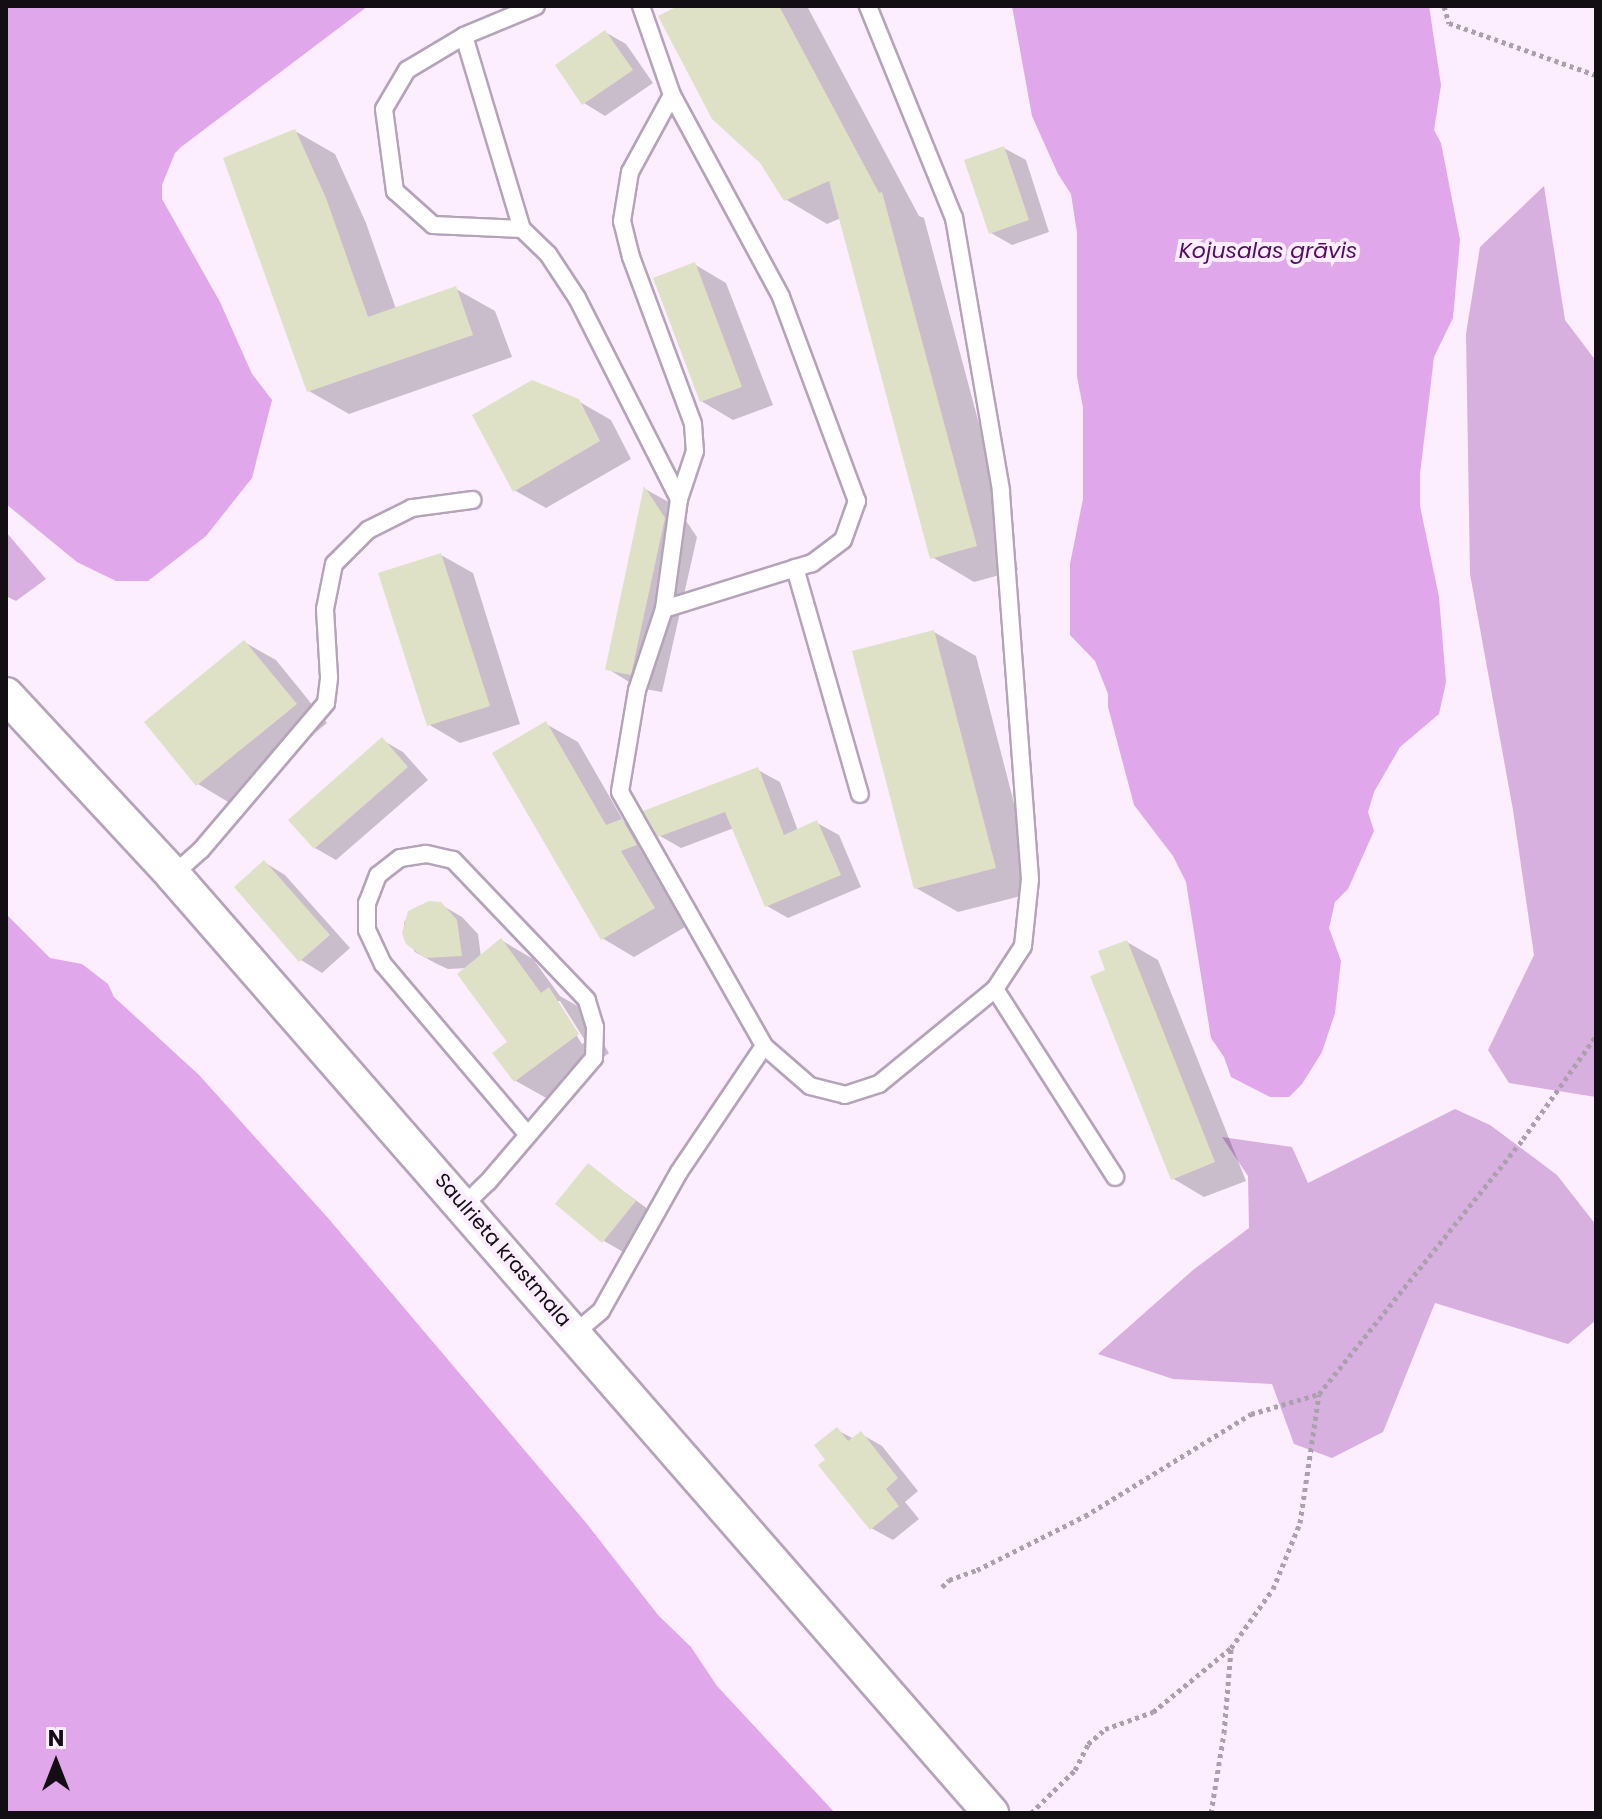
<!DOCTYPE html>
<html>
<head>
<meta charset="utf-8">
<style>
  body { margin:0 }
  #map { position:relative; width:1602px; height:1819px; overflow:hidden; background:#fcedff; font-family:Poppins,sans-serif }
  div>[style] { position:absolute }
  .green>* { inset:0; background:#d8b0e0 }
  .water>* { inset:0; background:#e0a7eb }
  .shadow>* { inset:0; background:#0003 }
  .building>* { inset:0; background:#dfe1c7 }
  .path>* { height:5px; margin-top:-2.5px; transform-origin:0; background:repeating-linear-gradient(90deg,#aca0ae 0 4px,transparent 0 8px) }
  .roads { filter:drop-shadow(2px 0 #b5a4b9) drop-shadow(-2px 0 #b5a4b9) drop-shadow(0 2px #b5a4b9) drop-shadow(0 -2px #b5a4b9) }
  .lane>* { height:16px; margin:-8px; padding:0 8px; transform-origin:8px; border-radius:8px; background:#fff }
  .street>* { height:34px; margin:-17px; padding:0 17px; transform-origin:17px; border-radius:17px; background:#fff }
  span { translate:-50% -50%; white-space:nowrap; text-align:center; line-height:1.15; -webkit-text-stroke:8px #fcedff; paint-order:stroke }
  .street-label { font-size:20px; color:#130d14 }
  .water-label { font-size:22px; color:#530d60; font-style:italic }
  .frame { position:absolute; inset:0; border:8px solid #130d14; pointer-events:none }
  .north { position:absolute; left:16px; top:1723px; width:80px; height:80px; -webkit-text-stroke:6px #fcedff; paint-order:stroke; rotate:0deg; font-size:22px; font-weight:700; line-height:32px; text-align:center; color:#130d14 }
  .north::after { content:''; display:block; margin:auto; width:28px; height:36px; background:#130d14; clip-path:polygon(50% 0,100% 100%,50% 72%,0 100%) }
</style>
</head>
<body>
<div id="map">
  <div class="green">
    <i style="clip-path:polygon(1544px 186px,1565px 320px,1596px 361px,1596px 1097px,1509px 1083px,1488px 1050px,1534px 955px,1513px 810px,1470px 574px,1466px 334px,1480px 247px)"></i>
    <i style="clip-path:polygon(6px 532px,46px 579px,16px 601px,6px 596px)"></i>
    <i style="clip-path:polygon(1455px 1109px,1490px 1125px,1557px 1175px,1596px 1225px,1596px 1320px,1568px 1344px,1435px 1303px,1383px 1432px,1332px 1458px,1294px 1444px,1272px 1384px,1173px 1379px,1098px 1354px,1193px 1270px,1249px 1228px,1248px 1176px,1222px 1137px,1292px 1147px,1308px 1183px)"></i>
  </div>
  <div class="water">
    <i style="clip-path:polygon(6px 6px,368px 6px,181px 147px,175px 153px,162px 185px,162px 199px,220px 302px,252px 374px,272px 400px,252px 478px,206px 536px,148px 581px,116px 581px,77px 562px,6px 504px)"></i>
    <i style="clip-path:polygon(1012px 6px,1429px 6px,1441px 85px,1434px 130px,1441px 143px,1460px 240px,1453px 318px,1434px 357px,1420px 474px,1420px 506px,1439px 597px,1446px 682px,1439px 714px,1400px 747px,1374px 792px,1368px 812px,1374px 831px,1348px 889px,1335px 902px,1329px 928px,1341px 961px,1335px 1013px,1322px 1052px,1302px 1084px,1289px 1097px,1270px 1097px,1231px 1077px,1224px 1057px,1211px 1038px,1186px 882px,1173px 856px,1134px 805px,1108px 707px,1108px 694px,1095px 661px,1070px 635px,1070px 564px,1083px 499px,1083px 408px,1077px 376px,1077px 233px,1071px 194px,1058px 174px,1032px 116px)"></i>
    <i style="clip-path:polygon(6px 914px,50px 958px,82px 964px,108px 984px,114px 997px,199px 1075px,328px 1218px,587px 1524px,658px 1615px,691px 1647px,717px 1686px,835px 1813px,6px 1813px)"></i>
  </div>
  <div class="shadow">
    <i style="clip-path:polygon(683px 6px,807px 6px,919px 216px,924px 218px,1018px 570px,974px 582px,932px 557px,841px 218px,827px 224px,785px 199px)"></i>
    <i style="clip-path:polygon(605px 32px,626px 44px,653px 83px,605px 116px,584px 103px)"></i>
    <i style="clip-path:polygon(295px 131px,335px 154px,366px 223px,396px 309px,456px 289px,495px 311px,512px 357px,349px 414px,309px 391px)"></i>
    <i style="clip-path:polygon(1004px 148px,1026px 160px,1049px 232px,1012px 245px,991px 233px)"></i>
    <i style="clip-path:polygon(694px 264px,726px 283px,773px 405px,733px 420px,701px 401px)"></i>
    <i style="clip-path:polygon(578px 401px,611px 420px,631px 459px,546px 508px,514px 490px)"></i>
    <i style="clip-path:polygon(645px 489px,676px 506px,697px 537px,662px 692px,639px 688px,608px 669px)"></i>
    <i style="clip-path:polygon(441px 555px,473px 573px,520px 724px,460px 743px,428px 724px)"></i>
    <i style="clip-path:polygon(934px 632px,976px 656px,1037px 892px,958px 912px,916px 888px)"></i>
    <i style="clip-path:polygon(244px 642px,276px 660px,327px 723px,230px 803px,198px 784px)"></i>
    <i style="clip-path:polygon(546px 724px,578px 742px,624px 822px,654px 839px,668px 863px,652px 869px,685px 927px,634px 957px,602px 938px)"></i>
    <i style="clip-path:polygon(382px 740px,403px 752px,428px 780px,336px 860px,315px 848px)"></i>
    <i style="clip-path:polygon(758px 770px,780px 782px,798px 831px,817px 823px,839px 835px,861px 887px,788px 918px,767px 906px,734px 828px,681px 848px,660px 836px)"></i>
    <i style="clip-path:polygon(264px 862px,285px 875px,350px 948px,322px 973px,301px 960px)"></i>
    <i style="clip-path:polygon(evenodd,440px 904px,462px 917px,478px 934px,481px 957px,501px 940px,533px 959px,560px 996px,581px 1008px,609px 1053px,548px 1099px,516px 1081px,495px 1054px,509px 1042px,468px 968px,448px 969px,437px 964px,415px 952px,404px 933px,404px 922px,418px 906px,440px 904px,555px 1001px,560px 1001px,586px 1042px,582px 1044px,555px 1001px)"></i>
    <i style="clip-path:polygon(1127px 942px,1158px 960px,1246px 1181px,1204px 1197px,1172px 1178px,1108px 971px)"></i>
    <i style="clip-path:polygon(589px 1166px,656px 1215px,625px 1253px,604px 1241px)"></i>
    <i style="clip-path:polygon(837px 1430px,854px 1439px,861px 1434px,882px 1446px,918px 1491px,905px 1502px,919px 1519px,893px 1540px,871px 1528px,828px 1460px)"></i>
  </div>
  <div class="building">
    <i style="clip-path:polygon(678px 6px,779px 6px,879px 193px,882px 192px,977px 546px,930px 559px,829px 181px,784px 201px,760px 163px,712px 119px,658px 16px)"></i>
    <i style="clip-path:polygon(605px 30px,633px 70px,582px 105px,555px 65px)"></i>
    <i style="clip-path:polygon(295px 129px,326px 198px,368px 317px,456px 286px,473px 335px,307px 392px,223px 158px)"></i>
    <i style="clip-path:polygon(1004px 146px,1029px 220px,989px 234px,964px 160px)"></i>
    <i style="clip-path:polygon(695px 262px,742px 387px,700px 402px,653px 278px)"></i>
    <i style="clip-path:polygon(532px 380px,579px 399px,600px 441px,513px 492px,472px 415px)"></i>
    <i style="clip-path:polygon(644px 486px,665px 518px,631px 675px,605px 670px)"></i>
    <i style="clip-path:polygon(441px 553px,490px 706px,427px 726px,378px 573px)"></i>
    <i style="clip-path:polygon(934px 630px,996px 868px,914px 889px,852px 651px)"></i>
    <i style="clip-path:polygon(244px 640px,297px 704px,196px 786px,144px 722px)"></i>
    <i style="clip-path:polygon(546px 721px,606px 825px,622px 819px,637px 845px,621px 851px,655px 908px,601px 940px,492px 753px)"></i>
    <i style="clip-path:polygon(382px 737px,408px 767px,314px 849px,288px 820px)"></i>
    <i style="clip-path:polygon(758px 767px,784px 835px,817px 820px,841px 875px,765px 907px,725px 812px,658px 837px,643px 811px)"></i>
    <i style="clip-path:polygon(264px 860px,330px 935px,299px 962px,234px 887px)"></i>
    <i style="clip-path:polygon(429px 901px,441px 902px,457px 920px,462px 956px,425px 958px,406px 944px,402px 933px,408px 911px)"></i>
    <i style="clip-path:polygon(501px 938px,541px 993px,549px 987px,579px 1034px,514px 1082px,492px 1053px,507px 1042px,457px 974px)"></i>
    <i style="clip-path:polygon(1127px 940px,1215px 1162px,1171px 1180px,1090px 976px,1105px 970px,1098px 951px)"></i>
    <i style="clip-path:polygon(588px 1163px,636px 1201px,602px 1243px,555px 1204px)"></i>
    <i style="clip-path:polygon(837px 1427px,848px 1441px,861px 1431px,898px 1478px,886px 1489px,899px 1506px,870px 1530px,818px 1465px,825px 1460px,814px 1445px)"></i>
  </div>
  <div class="path">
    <i style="left:1444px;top:6px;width:18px;rotate:74deg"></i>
    <i style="left:1449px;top:23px;width:156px;rotate:19.5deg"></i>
    <i style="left:942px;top:1587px;width:10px;rotate:-45deg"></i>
    <i style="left:949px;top:1580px;width:30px;rotate:-20deg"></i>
    <i style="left:977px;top:1570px;width:121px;rotate:-26.6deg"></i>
    <i style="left:1085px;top:1516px;width:195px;rotate:-31.6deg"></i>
    <i style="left:1251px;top:1414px;width:71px;rotate:-16.4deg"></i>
    <i style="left:1031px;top:1813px;width:62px;rotate:-44.3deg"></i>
    <i style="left:1075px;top:1770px;width:29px;rotate:-63deg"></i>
    <i style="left:1088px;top:1744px;width:23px;rotate:-41deg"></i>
    <i style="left:1105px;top:1729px;width:51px;rotate:-19.5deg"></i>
    <i style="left:1153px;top:1712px;width:101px;rotate:-39.4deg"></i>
    <i style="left:1231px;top:1648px;width:72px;rotate:-54.6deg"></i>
    <i style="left:1273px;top:1589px;width:71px;rotate:-67.8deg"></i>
    <i style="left:1300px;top:1523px;width:130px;rotate:-81.6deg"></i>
    <i style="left:1319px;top:1394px;width:327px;rotate:-51.3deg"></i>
    <i style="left:1523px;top:1139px;width:126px;rotate:-54.7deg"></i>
    <i style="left:1211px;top:1813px;width:81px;rotate:-80.8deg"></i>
    <i style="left:1224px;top:1733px;width:84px;rotate:-85.2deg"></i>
  </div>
  <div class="roads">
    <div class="lane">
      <i style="left:536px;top:6px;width:78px;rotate:157.4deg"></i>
      <i style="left:464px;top:36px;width:66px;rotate:149.2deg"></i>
      <i style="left:407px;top:70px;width:45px;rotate:120.5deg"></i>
      <i style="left:384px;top:109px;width:83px;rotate:82.4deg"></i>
      <i style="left:395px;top:191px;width:51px;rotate:41.8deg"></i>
      <i style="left:433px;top:225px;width:89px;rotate:2.6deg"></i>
      <i style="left:522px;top:229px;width:36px;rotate:44deg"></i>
      <i style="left:548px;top:254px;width:53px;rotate:56.6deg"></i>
      <i style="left:577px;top:298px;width:225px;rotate:63.1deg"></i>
      <i style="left:679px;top:499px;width:111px;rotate:97.8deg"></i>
      <i style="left:664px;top:609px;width:85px;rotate:108.4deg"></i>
      <i style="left:637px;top:690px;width:103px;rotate:99.5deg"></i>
      <i style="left:620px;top:792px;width:292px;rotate:60.4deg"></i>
      <i style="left:764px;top:1046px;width:152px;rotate:124deg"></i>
      <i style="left:679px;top:1172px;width:159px;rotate:119.3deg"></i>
      <i style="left:601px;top:1311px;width:34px;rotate:140deg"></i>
      <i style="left:641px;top:6px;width:94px;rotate:70.8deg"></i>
      <i style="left:672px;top:95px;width:230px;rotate:61.6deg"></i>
      <i style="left:781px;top:297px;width:218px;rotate:69.6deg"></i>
      <i style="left:857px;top:501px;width:41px;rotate:109.7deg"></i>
      <i style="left:843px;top:540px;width:39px;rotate:143deg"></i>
      <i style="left:812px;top:563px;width:155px;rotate:162.7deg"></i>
      <i style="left:464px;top:36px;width:202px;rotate:73.3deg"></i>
      <i style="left:672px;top:95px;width:88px;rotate:118.6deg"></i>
      <i style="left:630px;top:172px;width:50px;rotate:99.3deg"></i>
      <i style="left:622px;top:221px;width:37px;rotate:76deg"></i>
      <i style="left:631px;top:257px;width:178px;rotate:69.6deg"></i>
      <i style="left:693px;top:424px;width:27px;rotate:86deg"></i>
      <i style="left:695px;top:451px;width:51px;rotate:108.4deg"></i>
      <i style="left:795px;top:568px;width:235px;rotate:74deg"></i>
      <i style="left:173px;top:875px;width:38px;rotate:-42deg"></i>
      <i style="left:201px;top:850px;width:193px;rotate:-49.6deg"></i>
      <i style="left:326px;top:703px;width:26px;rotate:-83deg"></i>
      <i style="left:329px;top:677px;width:68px;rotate:-93.4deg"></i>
      <i style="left:325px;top:609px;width:46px;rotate:-78.7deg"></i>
      <i style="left:334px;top:564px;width:48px;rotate:-45deg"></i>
      <i style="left:368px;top:530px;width:49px;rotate:-26.6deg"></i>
      <i style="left:412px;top:508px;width:61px;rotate:-7.6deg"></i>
      <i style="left:995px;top:989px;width:223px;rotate:57.4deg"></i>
      <i style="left:764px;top:1046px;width:61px;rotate:41deg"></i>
      <i style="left:810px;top:1086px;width:36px;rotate:14deg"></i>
      <i style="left:845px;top:1095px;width:36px;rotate:-18deg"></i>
      <i style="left:879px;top:1084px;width:150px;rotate:-39.3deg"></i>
      <i style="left:995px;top:989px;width:51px;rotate:-56.9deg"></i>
      <i style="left:1023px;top:946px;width:67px;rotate:-84deg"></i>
      <i style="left:1030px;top:879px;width:390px;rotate:-94.3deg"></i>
      <i style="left:1001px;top:490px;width:276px;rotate:-99.8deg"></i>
      <i style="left:954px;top:218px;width:229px;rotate:-112.1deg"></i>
      <i style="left:464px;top:1205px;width:33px;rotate:-44deg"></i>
      <i style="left:488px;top:1182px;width:163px;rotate:-49.5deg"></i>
      <i style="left:594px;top:1058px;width:31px;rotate:-88deg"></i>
      <i style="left:595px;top:1027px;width:28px;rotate:-107deg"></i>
      <i style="left:587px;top:1000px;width:194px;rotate:-133.7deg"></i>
      <i style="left:453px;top:860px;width:28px;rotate:-167deg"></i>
      <i style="left:426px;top:854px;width:26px;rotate:171deg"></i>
      <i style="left:400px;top:858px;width:28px;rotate:142deg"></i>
      <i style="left:378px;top:875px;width:30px;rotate:111deg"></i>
      <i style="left:367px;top:903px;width:27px;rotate:90deg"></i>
      <i style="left:367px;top:930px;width:38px;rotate:65deg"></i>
      <i style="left:383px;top:964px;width:224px;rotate:49.7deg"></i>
    </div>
    <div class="street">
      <i style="left:6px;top:695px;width:246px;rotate:47.1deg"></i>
      <i style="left:173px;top:875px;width:1245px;rotate:48.91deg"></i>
    </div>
  </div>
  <div class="street-label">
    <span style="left:503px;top:1250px;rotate:49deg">Saulrieta krastmala</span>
  </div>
  <div class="water-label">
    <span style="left:1268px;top:251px">Kojusalas grāvis</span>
  </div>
  <div class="frame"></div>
  <div class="north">N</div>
</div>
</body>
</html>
